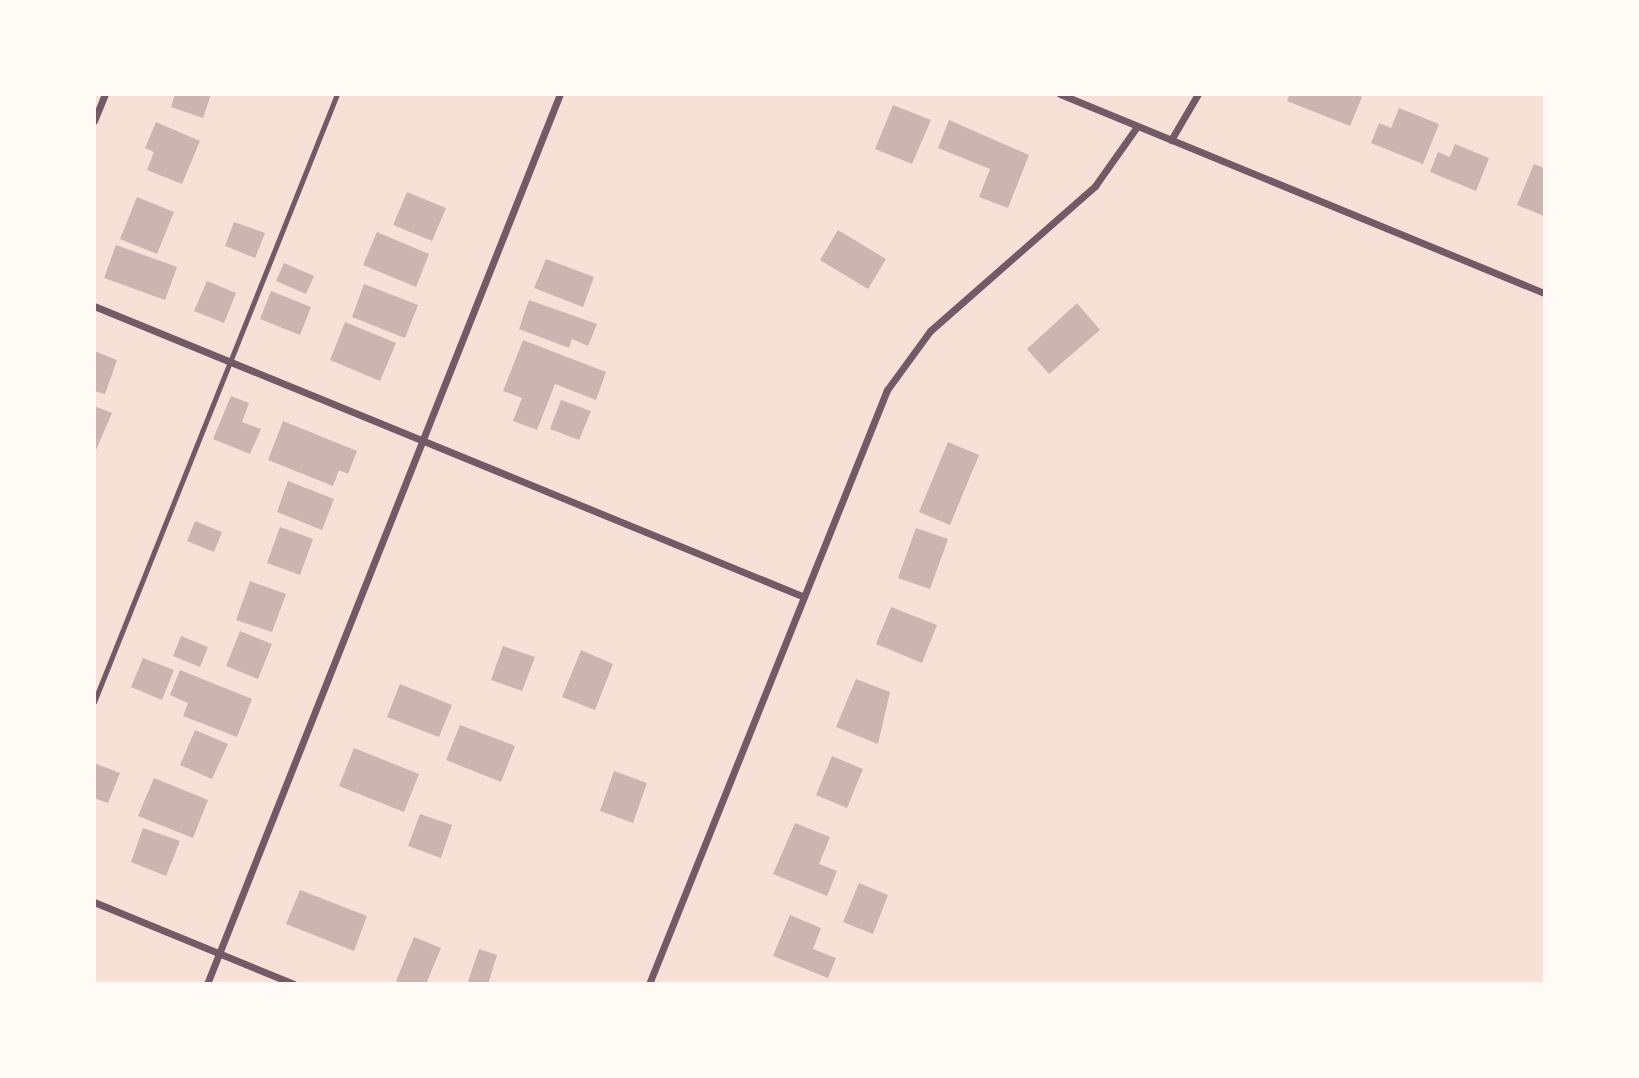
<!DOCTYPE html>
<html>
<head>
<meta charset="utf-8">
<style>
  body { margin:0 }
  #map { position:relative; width:1639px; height:1078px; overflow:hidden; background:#f7e1d7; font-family:Cabin,sans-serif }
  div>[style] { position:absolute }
  .building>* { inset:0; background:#ccb4b1 }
  .service>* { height:5px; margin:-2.5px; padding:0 2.5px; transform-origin:2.5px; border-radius:2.5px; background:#755966 }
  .minor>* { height:7px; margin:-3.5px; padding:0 3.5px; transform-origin:3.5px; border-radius:3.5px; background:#755966 }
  span { translate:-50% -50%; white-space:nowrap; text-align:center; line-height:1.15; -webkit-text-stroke:7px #fffaf5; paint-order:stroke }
  .frame { position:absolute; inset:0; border:96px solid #fffaf5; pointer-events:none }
</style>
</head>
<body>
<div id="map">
  <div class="building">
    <i style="clip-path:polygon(175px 94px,211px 94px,203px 118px,171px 107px)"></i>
    <i style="clip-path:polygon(1290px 94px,1355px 94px,1362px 97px,1350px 126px,1287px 101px)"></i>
    <i style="clip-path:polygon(893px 105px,931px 120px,912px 164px,875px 149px)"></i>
    <i style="clip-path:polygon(1399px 108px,1439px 124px,1423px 164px,1371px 143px,1379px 123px,1391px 128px)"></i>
    <i style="clip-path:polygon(949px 120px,1029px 155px,1008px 208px,979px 197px,990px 169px,938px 148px)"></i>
    <i style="clip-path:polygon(156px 122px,200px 141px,182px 184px,147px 170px,154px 152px,145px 148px)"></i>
    <i style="clip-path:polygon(1455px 144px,1489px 158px,1476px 191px,1430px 172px,1438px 152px,1450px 157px)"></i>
    <i style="clip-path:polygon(1534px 164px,1544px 168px,1544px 216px,1517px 205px)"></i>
    <i style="clip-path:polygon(407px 192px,446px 208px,432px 241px,393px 225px)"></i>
    <i style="clip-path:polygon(137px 197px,174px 212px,157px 254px,120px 239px)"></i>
    <i style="clip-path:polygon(234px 222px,265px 233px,255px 258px,225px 246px)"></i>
    <i style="clip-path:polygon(838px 230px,886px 259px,868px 289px,820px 260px)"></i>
    <i style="clip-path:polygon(377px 232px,429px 254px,416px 287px,363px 265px)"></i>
    <i style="clip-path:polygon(116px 245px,177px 267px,165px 300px,104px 278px)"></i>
    <i style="clip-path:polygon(546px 259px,594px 277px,583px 307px,534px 288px)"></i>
    <i style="clip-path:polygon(284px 263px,314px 276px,306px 294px,276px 281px)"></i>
    <i style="clip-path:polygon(207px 281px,236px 293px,224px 323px,194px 311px)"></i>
    <i style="clip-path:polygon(364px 284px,418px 305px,405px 338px,352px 317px)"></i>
    <i style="clip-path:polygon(271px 291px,311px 307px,300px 335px,260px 319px)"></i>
    <i style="clip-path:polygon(529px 300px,597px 324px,588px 346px,572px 339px,569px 348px,519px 329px)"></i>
    <i style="clip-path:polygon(1077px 303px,1100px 330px,1049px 374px,1027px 349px)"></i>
    <i style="clip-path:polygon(345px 322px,396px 343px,380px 381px,330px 360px)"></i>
    <i style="clip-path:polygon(523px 340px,606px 372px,596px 400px,555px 384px,537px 430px,513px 421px,522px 398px,503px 391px)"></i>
    <i style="clip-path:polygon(94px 351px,117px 360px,105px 394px,94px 391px)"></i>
    <i style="clip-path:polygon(231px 396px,249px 403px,242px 422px,261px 429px,250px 454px,213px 439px)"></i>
    <i style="clip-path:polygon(561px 400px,591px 411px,579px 440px,550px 429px)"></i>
    <i style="clip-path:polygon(94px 406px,112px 413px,96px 450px,94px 449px)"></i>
    <i style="clip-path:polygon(283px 421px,357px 451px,348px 474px,339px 470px,333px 486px,268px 460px)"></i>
    <i style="clip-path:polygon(948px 442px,979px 455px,950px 525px,919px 512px)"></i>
    <i style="clip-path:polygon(288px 481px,334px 499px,322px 530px,277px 512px)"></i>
    <i style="clip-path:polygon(195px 521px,222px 532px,214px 552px,187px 541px)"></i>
    <i style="clip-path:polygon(280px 527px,313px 539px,300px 575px,267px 563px)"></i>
    <i style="clip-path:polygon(916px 528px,948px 539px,930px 589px,898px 578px)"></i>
    <i style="clip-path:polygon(250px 581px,286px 594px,272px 632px,236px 620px)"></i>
    <i style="clip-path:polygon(891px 607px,937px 625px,922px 663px,876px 644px)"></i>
    <i style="clip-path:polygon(240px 631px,272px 644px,258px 679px,226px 666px)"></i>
    <i style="clip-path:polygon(181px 636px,208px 647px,200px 667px,173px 656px)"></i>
    <i style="clip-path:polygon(503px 646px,535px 657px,522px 691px,491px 680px)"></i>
    <i style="clip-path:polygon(581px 650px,613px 664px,595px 710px,562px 697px)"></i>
    <i style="clip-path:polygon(143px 658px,174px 670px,162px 700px,131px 687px)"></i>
    <i style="clip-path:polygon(180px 670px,252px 699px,237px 737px,183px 716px,188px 703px,170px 695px)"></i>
    <i style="clip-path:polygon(856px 679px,890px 692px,878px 744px,836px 727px)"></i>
    <i style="clip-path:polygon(400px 684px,452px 705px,439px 737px,387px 717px)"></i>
    <i style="clip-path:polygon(460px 725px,515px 746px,501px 782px,446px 760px)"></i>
    <i style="clip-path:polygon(195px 730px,228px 744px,212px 779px,180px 765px)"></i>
    <i style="clip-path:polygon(354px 748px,419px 774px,404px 812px,339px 786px)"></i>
    <i style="clip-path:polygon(832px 756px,863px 769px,847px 808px,816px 795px)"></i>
    <i style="clip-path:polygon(94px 763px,120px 773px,108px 803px,94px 798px)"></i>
    <i style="clip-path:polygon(614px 771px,647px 783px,633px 823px,600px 811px)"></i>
    <i style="clip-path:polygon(154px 778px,208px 800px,193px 838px,138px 816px)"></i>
    <i style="clip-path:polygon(420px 814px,452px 825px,441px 858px,408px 846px)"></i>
    <i style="clip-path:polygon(795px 823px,830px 837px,819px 864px,837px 871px,827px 896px,773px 874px)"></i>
    <i style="clip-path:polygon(143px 828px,180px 841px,166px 876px,131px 862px)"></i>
    <i style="clip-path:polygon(859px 883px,888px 895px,873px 934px,843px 922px)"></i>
    <i style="clip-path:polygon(300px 890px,367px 916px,354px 951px,286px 924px)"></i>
    <i style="clip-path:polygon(790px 915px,821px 928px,813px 949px,836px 958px,828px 978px,773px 956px)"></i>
    <i style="clip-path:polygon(414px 937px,441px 948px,426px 984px,402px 984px,396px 981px)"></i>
    <i style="clip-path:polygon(479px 949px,497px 955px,488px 984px,468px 982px)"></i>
  </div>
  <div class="service">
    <i style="left:94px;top:702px;width:655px;rotate:-68.21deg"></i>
  </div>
  <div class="minor">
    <i style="left:1060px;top:94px;width:523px;rotate:22.35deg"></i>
    <i style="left:94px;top:121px;width:29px;rotate:-68deg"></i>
    <i style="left:1171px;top:140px;width:53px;rotate:-59.6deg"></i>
    <i style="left:94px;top:306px;width:765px;rotate:22.27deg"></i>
    <i style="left:94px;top:902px;width:216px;rotate:22.3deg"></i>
    <i style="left:207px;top:984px;width:957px;rotate:-68.37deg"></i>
    <i style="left:649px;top:984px;width:640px;rotate:-68.17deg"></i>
    <i style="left:887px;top:390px;width:73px;rotate:-53.9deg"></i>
    <i style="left:930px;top:331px;width:220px;rotate:-41.3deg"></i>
    <i style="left:1095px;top:186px;width:71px;rotate:-54.7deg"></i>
  </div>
  <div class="frame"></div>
</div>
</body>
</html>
